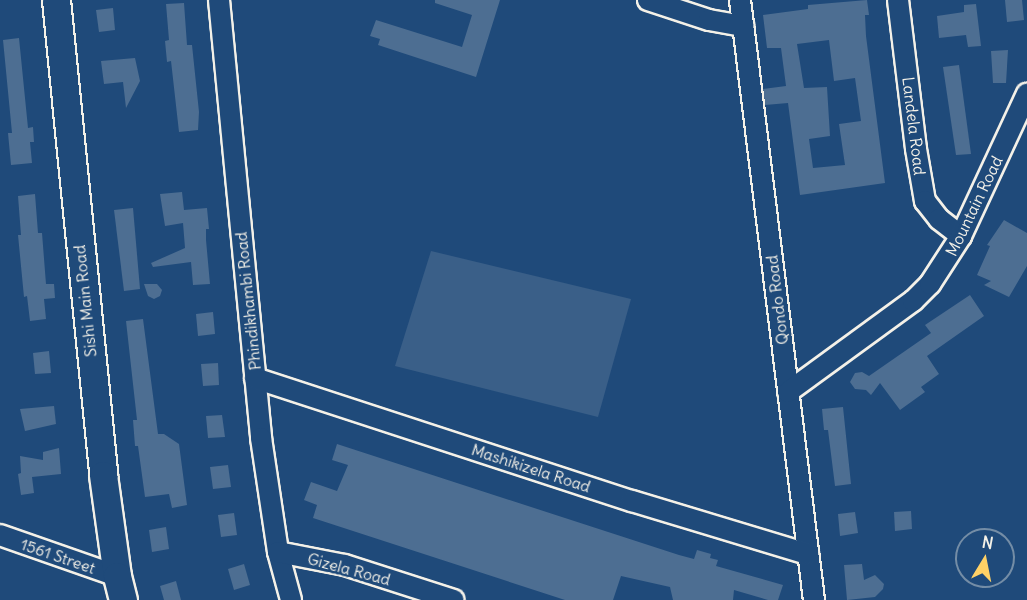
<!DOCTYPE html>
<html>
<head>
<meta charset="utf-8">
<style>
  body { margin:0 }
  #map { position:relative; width:1027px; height:600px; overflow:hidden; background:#1f4a7a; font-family:Delius,sans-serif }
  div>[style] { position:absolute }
  .green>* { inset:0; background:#3a5f88 }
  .building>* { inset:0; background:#4d6e92 }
  .roads { filter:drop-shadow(2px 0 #f4f1e8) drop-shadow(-2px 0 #f4f1e8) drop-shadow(0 2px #f4f1e8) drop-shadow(0 -2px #f4f1e8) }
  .street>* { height:20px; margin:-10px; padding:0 10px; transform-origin:10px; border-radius:10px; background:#1f4a7a }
  .secondary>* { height:27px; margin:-13.5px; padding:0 13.5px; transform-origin:13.5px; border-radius:13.5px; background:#1f4a7a }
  span { translate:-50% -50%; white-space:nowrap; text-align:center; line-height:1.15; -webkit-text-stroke:5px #1f4a7a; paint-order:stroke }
  .street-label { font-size:16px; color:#f4f1e8 }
  .north { position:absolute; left:955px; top:528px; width:60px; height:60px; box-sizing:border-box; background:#1f4a7a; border:2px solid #748da6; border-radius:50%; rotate:10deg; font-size:16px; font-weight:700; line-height:24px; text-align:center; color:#f4f1e8 }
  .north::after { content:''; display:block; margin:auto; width:21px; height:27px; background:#ffd166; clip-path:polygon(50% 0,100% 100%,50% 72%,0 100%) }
</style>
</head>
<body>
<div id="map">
  <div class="green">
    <i style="clip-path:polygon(431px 251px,631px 299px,598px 417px,395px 366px)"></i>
  </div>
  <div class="building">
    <i style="clip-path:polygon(435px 0,500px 0,476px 77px,378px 45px,380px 39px,370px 36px,376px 20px,462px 47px,472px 15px,435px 3px)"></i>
    <i style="clip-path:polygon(evenodd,867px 0,869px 15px,865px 15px,866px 36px,885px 183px,800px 195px,788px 103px,765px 105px,763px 89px,786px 86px,781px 48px,767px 48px,763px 15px,808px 9px,808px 5px,867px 0,829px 40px,834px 81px,855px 78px,861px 121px,839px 124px,845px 165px,813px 168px,809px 139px,830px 136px,827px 87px,804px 88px,797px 44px,829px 40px)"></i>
    <i style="clip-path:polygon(1005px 0,1022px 0,1024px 20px,1007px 22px)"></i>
    <i style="clip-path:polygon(184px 3px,187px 45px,192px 45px,199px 112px,198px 130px,179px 132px,171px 61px,167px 62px,165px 41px,169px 40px,166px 4px)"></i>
    <i style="clip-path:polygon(976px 4px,981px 46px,968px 47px,966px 35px,939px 38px,937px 16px,964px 12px,964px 5px)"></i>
    <i style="clip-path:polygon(113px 8px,115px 30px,99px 32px,96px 10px)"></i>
    <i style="clip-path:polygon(19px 38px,28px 128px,33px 127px,34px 142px,30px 142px,32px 163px,11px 165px,8px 133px,12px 133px,3px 40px)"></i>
    <i style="clip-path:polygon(1008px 50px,1006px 83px,993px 83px,991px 51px)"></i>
    <i style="clip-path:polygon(135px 58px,140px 81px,126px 108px,123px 82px,104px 84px,101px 61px)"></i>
    <i style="clip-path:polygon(959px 65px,971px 154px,956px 155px,943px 67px)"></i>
    <i style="clip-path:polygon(182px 192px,184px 210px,207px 208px,209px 229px,206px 229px,206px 240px,210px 284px,193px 285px,191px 262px,153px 267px,151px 263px,185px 248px,183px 223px,165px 226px,160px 194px)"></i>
    <i style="clip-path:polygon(35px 194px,38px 233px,42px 233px,46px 284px,54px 284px,55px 298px,44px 299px,46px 319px,30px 321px,27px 296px,24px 297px,18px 235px,21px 235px,18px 196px)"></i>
    <i style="clip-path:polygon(133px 208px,140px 289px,124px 291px,114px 210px)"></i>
    <i style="clip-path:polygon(1004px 220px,1027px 233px,1027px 266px,1009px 297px,984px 285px,991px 281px,977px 275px,990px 246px,987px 245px)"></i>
    <i style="clip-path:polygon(144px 284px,157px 284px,162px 290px,160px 296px,154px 299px,148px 296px)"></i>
    <i style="clip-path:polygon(970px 295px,984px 316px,927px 356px,939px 374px,921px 387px,925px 392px,900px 410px,880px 383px,871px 395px,866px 390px,855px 389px,850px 382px,855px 373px,862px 372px,869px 376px,931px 333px,925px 325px)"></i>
    <i style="clip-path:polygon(213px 312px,215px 334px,198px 336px,196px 314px)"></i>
    <i style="clip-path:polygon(143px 319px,158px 434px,164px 434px,179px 444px,187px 505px,172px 508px,169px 494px,145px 497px,138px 446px,135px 446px,133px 420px,137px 420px,126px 321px)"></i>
    <i style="clip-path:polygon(49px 351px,51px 373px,35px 374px,33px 353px)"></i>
    <i style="clip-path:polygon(218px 363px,219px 385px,203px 386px,201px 364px)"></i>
    <i style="clip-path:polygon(54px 406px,56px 424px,25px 431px,20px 409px)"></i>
    <i style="clip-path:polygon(843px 407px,851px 484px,835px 486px,828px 430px,824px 430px,822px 409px)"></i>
    <i style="clip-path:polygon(222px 415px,225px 437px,208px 438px,206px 416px)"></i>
    <i style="clip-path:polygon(337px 444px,679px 555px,694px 559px,697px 550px,711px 554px,710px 558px,718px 560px,716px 566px,783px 585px,778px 600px,768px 600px,734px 590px,733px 600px,673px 600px,670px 587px,621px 576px,613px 600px,565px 600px,313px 518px,317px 505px,304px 500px,311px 482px,337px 491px,348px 465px,332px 460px)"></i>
    <i style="clip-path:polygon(59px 448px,61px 474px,32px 477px,34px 493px,21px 495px,18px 474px,21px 473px,20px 456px,43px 460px,43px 452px)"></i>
    <i style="clip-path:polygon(228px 465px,231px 487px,213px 489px,210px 467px)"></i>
    <i style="clip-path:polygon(911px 511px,912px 529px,895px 531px,894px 512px)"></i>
    <i style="clip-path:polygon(855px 512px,858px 533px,840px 536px,838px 514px)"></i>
    <i style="clip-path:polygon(234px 513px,237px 535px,221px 537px,218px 515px)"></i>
    <i style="clip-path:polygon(166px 527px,169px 549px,152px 552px,149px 530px)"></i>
    <i style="clip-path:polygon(244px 564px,250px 585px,234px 590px,228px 569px)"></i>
    <i style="clip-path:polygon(862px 564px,864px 580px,875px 575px,884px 584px,883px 589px,875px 597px,847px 600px,844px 565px)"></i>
    <i style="clip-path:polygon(176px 581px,181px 600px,164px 600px,160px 586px)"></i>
  </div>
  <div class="roads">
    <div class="street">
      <i style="left:219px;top:0;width:440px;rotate:84.5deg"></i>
      <i style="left:261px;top:438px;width:115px;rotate:81.5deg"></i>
      <i style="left:278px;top:552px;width:50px;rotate:74.8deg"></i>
      <i style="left:648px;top:0;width:64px;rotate:18.2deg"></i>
      <i style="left:709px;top:20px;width:35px;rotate:10deg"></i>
      <i style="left:740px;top:0;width:605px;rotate:82.97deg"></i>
      <i style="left:898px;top:0;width:150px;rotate:83.1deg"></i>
      <i style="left:916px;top:149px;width:53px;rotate:80.2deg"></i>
      <i style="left:925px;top:201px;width:23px;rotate:52deg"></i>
      <i style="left:939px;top:219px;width:28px;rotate:38deg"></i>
      <i style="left:255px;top:378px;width:397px;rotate:18.1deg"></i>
      <i style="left:632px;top:501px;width:184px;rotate:16.8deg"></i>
      <i style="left:788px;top:392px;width:155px;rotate:-36.1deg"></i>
      <i style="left:913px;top:301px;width:24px;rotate:-45deg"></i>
      <i style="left:930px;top:284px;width:57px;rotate:-57.1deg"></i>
      <i style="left:961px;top:236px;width:157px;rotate:-65.1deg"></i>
      <i style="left:0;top:535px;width:124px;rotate:19.3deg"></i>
      <i style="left:278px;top:552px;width:68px;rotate:11deg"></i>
      <i style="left:345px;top:565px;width:114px;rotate:17.8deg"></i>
    </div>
    <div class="secondary">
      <i style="left:56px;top:0;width:477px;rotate:84.3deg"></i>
      <i style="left:103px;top:475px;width:102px;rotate:82.1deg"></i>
      <i style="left:117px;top:576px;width:25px;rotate:76deg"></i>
    </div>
  </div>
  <div class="street-label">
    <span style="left:914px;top:126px;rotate:83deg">Landela Road</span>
    <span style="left:974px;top:206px;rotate:-64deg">Mountain Road</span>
    <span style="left:777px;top:300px;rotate:-97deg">Qondo Road</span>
    <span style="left:85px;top:301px;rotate:-96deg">Sishi Main Road</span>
    <span style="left:248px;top:301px;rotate:-96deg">Phindikhambi Road</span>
    <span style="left:531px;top:468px;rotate:18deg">Mashikizela Road</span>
    <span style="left:58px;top:556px;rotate:19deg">1561 Street</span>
    <span style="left:349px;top:569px;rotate:15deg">Gizela Road</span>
  </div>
  <div class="north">N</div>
</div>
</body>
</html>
